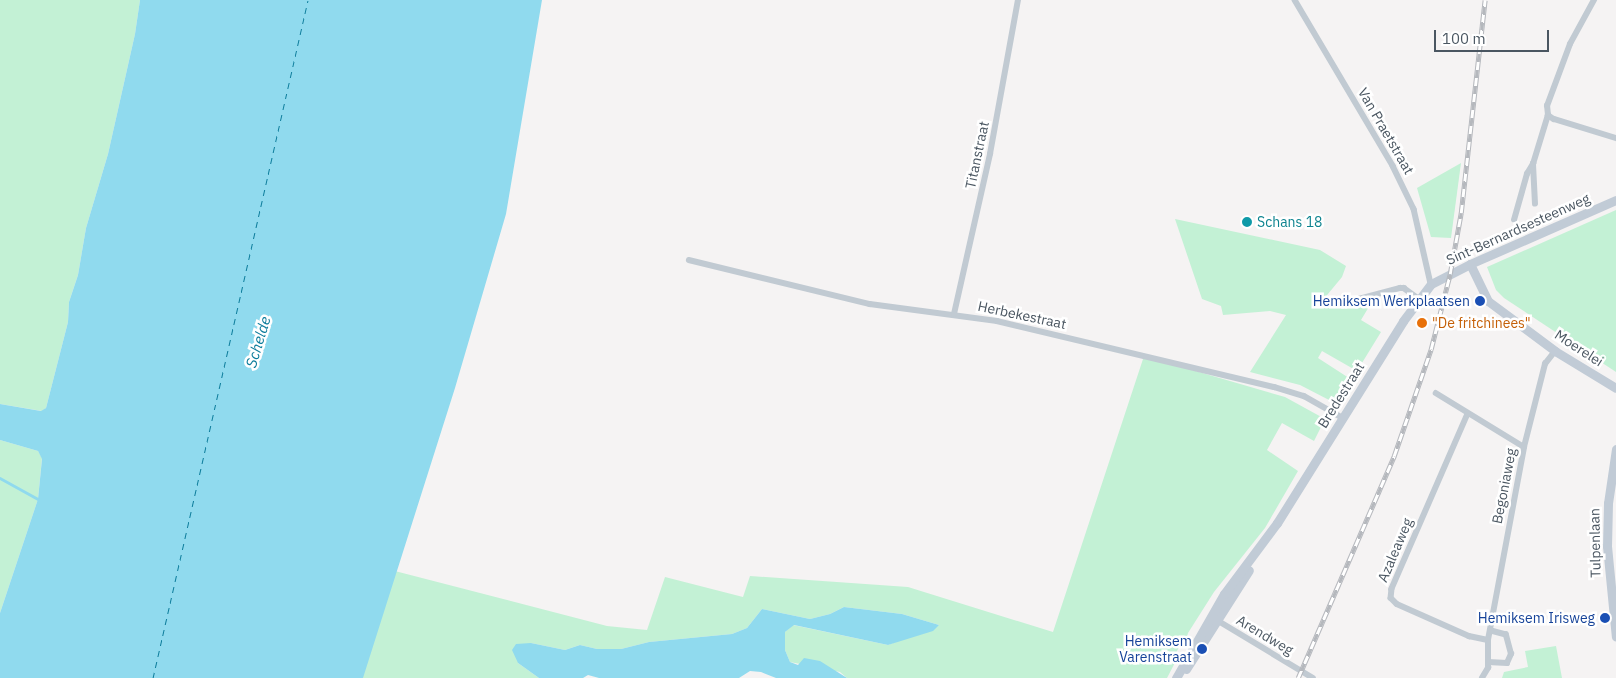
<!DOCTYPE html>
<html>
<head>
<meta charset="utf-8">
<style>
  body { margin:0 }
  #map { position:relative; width:1616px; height:678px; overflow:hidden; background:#f5f3f3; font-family:"IBM Plex Sans",sans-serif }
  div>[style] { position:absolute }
  .green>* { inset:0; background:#c3f1d5 }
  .water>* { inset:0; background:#90daee }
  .stream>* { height:2.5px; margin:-1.25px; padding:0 1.25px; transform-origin:1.25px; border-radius:1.25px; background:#90daee }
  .ferry>* { height:1px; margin-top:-0.5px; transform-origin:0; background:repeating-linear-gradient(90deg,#0c7c9b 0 6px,transparent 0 11px) }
  .street>* { height:5.5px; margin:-2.75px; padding:0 2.75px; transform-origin:2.75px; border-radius:2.75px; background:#c1cad2 }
  .secondary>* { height:9px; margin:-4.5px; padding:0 4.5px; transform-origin:4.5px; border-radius:4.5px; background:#c1cbd6 }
  .rail>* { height:4.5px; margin-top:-2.25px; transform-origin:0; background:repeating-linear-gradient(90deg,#fff 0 8px,#b5b8bd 0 16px); box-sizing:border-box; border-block:1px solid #b5b8bd }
  .dots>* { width:14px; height:14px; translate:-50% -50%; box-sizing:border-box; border:2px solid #fff; border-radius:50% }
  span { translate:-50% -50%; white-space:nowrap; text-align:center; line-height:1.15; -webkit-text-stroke:5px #fff; paint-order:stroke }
  .street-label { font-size:14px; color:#4a5661 }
  .culture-label { font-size:14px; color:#0d838f }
  .left { translate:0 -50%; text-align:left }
  .transit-label { font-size:14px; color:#164399 }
  .right { translate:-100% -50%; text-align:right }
  .food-label { font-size:14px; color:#c56008 }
  .water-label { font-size:15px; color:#0c7c9b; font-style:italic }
  .scale { position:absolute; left:1434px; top:30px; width:115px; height:22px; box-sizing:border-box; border:2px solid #4a5661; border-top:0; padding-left:6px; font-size:15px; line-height:18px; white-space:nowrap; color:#4a5661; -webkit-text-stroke:4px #fff; paint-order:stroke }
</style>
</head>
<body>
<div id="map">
  <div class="green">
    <i style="clip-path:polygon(0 0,140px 0,135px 34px,108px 154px,86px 228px,78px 275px,69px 302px,68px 322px,46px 408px,42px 411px,0 404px)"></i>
    <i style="clip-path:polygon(1461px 163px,1451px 238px,1431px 237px,1417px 188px)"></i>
    <i style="clip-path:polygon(1616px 210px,1616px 372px,1504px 298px,1496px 290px,1487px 267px)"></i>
    <i style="clip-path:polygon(1175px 219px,1320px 250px,1346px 266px,1342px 277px,1323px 300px,1336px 307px,1373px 300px,1361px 320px,1381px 332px,1357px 371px,1322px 351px,1318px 358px,1352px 380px,1339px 401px,1331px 401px,1300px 385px,1250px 372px,1286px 315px,1270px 311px,1223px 315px,1221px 306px,1202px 299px)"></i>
    <i style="clip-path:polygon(1144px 356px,1285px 397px,1325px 419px,1314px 441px,1282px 423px,1267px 450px,1298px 471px,1265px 528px,1214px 592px,1188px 633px,1185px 644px,1181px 643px,1176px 653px,1179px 655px,1167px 678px,847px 678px,840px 672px,790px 662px,785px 650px,785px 632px,793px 625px,888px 645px,939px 625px,902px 614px,844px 607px,830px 614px,810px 619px,762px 609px,747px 628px,732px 634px,649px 642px,621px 649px,597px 649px,580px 645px,565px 650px,531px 643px,518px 663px,539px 678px,358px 678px,391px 570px,607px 626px,647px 630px,665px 577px,743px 597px,750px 576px,908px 587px,1053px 632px)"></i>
    <i style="clip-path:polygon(0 440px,38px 451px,42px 458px,38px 499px,0 613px)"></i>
    <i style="clip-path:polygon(1556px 646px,1562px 678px,1502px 678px,1504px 672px,1528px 667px,1525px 651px)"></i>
  </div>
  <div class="water">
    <i style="clip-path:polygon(140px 0,542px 0,506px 214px,455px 388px,363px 678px,0 678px,0 613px,38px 499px,42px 459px,38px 451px,0 440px,0 404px,41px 411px,46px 408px,68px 322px,69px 302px,78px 275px,86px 228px,108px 154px,135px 34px)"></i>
    <i style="clip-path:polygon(844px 607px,902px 614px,939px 625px,933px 631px,888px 645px,794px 625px,785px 632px,785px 650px,790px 662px,798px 665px,804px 658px,820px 661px,847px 678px,776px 678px,761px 672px,750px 671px,739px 678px,599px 678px,588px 675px,583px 678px,539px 678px,518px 663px,512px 650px,516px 644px,531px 643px,565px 650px,580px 645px,597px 649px,621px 649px,649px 642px,732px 634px,747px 628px,762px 609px,810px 619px,830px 614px)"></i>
  </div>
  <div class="stream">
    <i style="left:0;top:478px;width:43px;rotate:28.9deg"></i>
  </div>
  <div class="ferry">
    <i style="left:153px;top:678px;width:695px;rotate:-77.12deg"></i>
  </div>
  <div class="street">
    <i style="left:1295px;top:0;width:193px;rotate:59.4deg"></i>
    <i style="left:1393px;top:166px;width:48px;rotate:64deg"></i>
    <i style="left:1414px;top:209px;width:77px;rotate:77.2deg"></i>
    <i style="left:1548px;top:115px;width:7px;rotate:34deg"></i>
    <i style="left:1554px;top:119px;width:65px;rotate:17deg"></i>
    <i style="left:1535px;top:204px;width:40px;rotate:-92.9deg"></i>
    <i style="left:1533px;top:164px;width:51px;rotate:-73deg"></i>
    <i style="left:1548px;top:115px;width:9px;rotate:-96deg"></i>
    <i style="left:1547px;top:106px;width:66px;rotate:-69.6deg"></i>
    <i style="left:1570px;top:44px;width:50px;rotate:-61.4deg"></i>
    <i style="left:1514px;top:220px;width:48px;rotate:-74.2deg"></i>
    <i style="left:1527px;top:174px;width:12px;rotate:-59deg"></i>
    <i style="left:689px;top:260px;width:186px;rotate:13.7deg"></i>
    <i style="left:870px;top:304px;width:128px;rotate:7.6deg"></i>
    <i style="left:997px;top:321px;width:285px;rotate:13.4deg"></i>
    <i style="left:1274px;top:387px;width:31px;rotate:17deg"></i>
    <i style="left:1304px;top:396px;width:45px;rotate:29.4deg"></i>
    <i style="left:1340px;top:304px;width:62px;rotate:-14.9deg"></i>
    <i style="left:1400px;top:288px;width:4px"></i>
    <i style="left:1404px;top:288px;width:19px;rotate:36deg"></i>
    <i style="left:954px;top:314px;width:164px;rotate:-77.3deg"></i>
    <i style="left:990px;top:154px;width:157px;rotate:-79.7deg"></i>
    <i style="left:1436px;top:393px;width:103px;rotate:31.5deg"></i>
    <i style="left:1468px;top:414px;width:191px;rotate:113.5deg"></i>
    <i style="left:1392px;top:589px;width:9px;rotate:96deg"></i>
    <i style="left:1391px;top:598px;width:8px;rotate:45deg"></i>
    <i style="left:1397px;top:604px;width:79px;rotate:24deg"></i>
    <i style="left:1469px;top:636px;width:19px;rotate:12deg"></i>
    <i style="left:1217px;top:620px;width:112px;rotate:31.1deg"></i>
    <i style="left:1488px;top:662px;width:19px;rotate:3deg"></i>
    <i style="left:1507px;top:663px;width:10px;rotate:-66deg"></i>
    <i style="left:1511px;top:654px;width:20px;rotate:-105deg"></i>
    <i style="left:1506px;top:635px;width:16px;rotate:-165deg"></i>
    <i style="left:1482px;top:678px;width:12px;rotate:-59deg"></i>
    <i style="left:1488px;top:668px;width:28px;rotate:-90deg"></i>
    <i style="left:1488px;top:640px;width:196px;rotate:-79.4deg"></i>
    <i style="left:1524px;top:447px;width:86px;rotate:-75.8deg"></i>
    <i style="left:1545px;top:364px;width:16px;rotate:-52deg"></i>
  </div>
  <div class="secondary">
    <i style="left:1470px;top:264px;width:41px;rotate:64.1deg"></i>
    <i style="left:1488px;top:301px;width:84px;rotate:36.7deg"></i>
    <i style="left:1555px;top:351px;width:71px;rotate:31.2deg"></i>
    <i style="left:1616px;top:449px;width:55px;rotate:98.4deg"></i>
    <i style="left:1608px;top:503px;width:43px;rotate:91.3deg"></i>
    <i style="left:1607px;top:546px;width:91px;rotate:84.4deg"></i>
    <i style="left:1186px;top:669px;width:117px;rotate:-57.5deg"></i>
    <i style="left:1176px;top:678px;width:97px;rotate:-60.3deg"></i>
    <i style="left:1224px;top:594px;width:89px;rotate:-53.3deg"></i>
    <i style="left:1277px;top:523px;width:238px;rotate:-58deg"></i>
    <i style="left:1403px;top:321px;width:46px;rotate:-52.9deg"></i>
    <i style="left:1431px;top:284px;width:44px;rotate:-27.1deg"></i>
    <i style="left:1470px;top:264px;width:159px;rotate:-23.7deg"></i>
  </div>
  <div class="rail">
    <i style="left:1298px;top:678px;width:242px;rotate:-66.6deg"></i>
    <i style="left:1394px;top:456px;width:113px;rotate:-70.9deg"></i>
    <i style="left:1431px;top:349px;width:77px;rotate:-75.8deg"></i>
    <i style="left:1450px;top:274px;width:62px;rotate:-79.8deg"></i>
    <i style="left:1461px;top:213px;width:214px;rotate:-83.6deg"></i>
  </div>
  <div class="dots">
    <i style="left:1247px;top:222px;background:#0f9aa8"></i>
    <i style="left:1480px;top:301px;background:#1a4fb4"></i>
    <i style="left:1422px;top:323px;background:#e8710a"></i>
    <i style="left:1605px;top:618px;background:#1a4fb4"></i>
    <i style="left:1202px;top:649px;background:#1a4fb4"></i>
  </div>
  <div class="street-label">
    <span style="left:1386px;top:131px;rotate:60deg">Van Praetstraat</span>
    <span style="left:977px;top:155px;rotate:-78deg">Titanstraat</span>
    <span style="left:1518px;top:229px;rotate:-24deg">Sint-Bernardsesteenweg</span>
    <span style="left:1022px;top:315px;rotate:12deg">Herbekestraat</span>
    <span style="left:1579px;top:348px;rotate:33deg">Moerelei</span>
    <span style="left:1341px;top:395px;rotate:-58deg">Bredestraat</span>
    <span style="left:1504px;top:486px;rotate:-79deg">Begoniaweg</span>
    <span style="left:1595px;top:543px;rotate:-91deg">Tulpenlaan</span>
    <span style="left:1395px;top:550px;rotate:-67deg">Azaleaweg</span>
    <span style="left:1265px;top:635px;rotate:31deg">Arendweg</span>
  </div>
  <div class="culture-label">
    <span class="left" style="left:1257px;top:222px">Schans 18</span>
  </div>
  <div class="transit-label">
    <span class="right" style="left:1470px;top:301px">Hemiksem Werkplaatsen</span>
    <span class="right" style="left:1595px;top:618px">Hemiksem Irisweg</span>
    <span class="right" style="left:1192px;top:649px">Hemiksem<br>Varenstraat</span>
  </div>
  <div class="food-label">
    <span class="left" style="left:1432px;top:323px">"De fritchinees"</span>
  </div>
  <div class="water-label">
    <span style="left:258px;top:342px;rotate:-73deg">Schelde</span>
  </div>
  <div class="scale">100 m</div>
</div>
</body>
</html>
